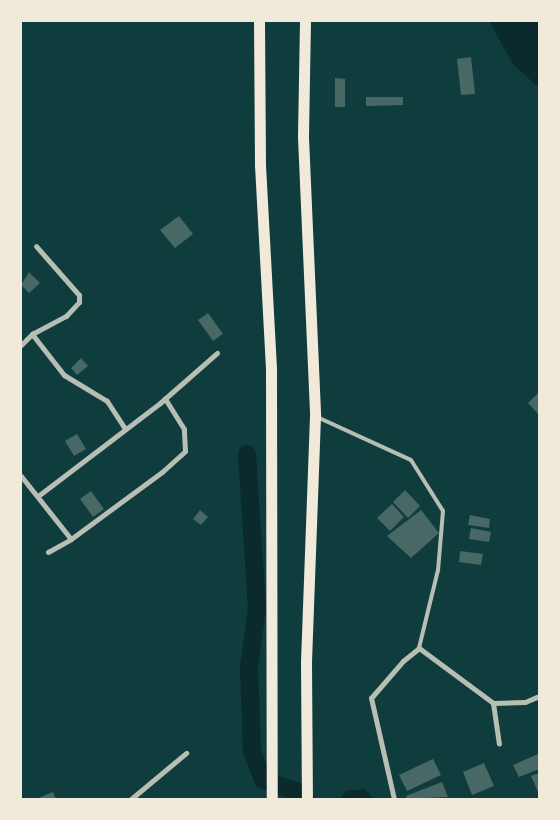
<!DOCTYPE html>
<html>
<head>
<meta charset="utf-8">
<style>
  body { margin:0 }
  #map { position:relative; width:560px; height:820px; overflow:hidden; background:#0f3d3e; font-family:"Public Sans",sans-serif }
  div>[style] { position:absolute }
  .water>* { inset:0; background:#0a2a2b }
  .canal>* { height:18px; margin:-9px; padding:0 9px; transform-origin:9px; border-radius:9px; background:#0a2a2b }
  .building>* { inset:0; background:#486865 }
  .service>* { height:4px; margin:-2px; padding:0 2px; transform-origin:2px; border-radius:2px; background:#b8beb3 }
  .minor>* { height:5px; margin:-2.5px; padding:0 2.5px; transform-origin:2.5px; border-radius:2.5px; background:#b8beb3 }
  .trunk>* { height:11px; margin:-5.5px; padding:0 5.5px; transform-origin:5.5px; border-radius:5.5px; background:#f1e9da }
  span { translate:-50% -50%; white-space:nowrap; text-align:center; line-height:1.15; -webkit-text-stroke:4px #f1e9da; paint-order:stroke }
  .frame { position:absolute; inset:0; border:22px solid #f1e9da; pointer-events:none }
</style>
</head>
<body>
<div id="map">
  <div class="water">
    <i style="clip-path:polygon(489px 21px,539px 21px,539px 88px,513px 64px)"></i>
    <i style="clip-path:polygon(365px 789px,374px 799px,340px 799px,346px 791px)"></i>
  </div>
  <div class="canal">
    <i style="left:247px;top:454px;width:155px;rotate:86.3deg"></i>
    <i style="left:257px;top:609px;width:59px;rotate:97.9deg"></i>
    <i style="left:249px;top:667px;width:84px;rotate:88deg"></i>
    <i style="left:252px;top:751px;width:31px;rotate:69deg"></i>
    <i style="left:263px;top:780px;width:41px;rotate:18.4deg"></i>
    <i style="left:302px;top:793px;width:7px;rotate:56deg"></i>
  </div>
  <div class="building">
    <i style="clip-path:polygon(471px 57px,475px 94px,461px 95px,457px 59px)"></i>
    <i style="clip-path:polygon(335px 78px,345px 79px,345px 107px,335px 107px)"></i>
    <i style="clip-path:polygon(366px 97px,403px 97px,403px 105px,366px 106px)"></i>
    <i style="clip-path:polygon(179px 216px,193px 234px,175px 248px,160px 230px)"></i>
    <i style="clip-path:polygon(29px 272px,40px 283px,29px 293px,21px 285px)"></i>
    <i style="clip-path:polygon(208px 313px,223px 334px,213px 341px,198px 320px)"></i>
    <i style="clip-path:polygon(81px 358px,88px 366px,77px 375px,71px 368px)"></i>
    <i style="clip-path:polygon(539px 392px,539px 415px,528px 403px)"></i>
    <i style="clip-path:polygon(77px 434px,86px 449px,74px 456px,65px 441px)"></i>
    <i style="clip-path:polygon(405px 490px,420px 506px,408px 518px,393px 502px)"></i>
    <i style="clip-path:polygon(91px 491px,104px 509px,93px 517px,80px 499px)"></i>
    <i style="clip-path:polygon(392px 504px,404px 517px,390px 531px,377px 518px)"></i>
    <i style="clip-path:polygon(200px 510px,208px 517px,201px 525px,193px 519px)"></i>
    <i style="clip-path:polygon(421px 510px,439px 533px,411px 558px,387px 536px)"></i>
    <i style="clip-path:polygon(470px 515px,490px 519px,489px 528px,468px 525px)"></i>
    <i style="clip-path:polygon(471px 528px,491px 532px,489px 542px,469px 539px)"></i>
    <i style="clip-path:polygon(460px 551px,483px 554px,481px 565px,459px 562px)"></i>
    <i style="clip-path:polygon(538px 754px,539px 769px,519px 777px,513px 765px)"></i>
    <i style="clip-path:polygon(433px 759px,441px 775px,407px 791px,399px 775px)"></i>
    <i style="clip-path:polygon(484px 763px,494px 786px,472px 795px,463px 772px)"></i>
    <i style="clip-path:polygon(539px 773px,539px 794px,531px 776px)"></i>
    <i style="clip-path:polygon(442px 782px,448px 797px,407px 799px,406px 796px)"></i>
    <i style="clip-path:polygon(53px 792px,56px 799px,36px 799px)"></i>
  </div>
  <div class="service">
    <i style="left:317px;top:417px;width:103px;rotate:24.6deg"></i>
    <i style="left:411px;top:460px;width:60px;rotate:57.9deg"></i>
    <i style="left:443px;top:511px;width:59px;rotate:94.8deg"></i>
    <i style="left:438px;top:570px;width:80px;rotate:103.7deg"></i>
  </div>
  <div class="minor">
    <i style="left:32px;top:334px;width:52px;rotate:52deg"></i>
    <i style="left:64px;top:375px;width:50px;rotate:31.2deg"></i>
    <i style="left:107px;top:401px;width:33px;rotate:57deg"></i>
    <i style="left:21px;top:345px;width:16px;rotate:-45deg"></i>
    <i style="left:32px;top:334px;width:38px;rotate:-28deg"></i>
    <i style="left:66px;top:316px;width:19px;rotate:-47deg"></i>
    <i style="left:79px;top:302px;width:7px;rotate:-90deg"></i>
    <i style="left:79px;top:295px;width:65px;rotate:-131.3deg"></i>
    <i style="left:21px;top:476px;width:80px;rotate:51.6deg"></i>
    <i style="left:38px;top:496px;width:153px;rotate:-37.3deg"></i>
    <i style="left:160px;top:403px;width:76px;rotate:-41.3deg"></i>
    <i style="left:48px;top:552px;width:26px;rotate:-29deg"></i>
    <i style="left:71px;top:539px;width:113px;rotate:-36.4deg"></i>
    <i style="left:162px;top:472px;width:31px;rotate:-42deg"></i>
    <i style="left:185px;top:451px;width:22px;rotate:-93deg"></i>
    <i style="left:184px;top:429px;width:36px;rotate:-122deg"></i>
    <i style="left:493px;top:703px;width:41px;rotate:81.7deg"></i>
    <i style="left:131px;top:799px;width:72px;rotate:-39.9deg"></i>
    <i style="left:394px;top:799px;width:104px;rotate:-102.8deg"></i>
    <i style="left:371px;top:698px;width:49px;rotate:-49.1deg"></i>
    <i style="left:403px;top:661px;width:21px;rotate:-39deg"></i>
    <i style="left:419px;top:648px;width:92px;rotate:36.6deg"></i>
    <i style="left:493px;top:703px;width:32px;rotate:-2deg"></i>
    <i style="left:525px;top:702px;width:15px;rotate:-23deg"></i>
  </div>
  <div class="trunk">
    <i style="left:259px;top:21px;width:144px;rotate:89.6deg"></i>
    <i style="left:260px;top:165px;width:204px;rotate:86.9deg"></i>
    <i style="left:271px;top:369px;width:430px;rotate:89.9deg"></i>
    <i style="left:305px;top:21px;width:116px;rotate:91deg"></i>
    <i style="left:303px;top:137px;width:279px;rotate:87.5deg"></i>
    <i style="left:315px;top:416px;width:246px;rotate:92.1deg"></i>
    <i style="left:306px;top:662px;width:137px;rotate:89.6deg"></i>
  </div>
  <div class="frame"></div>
</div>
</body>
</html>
